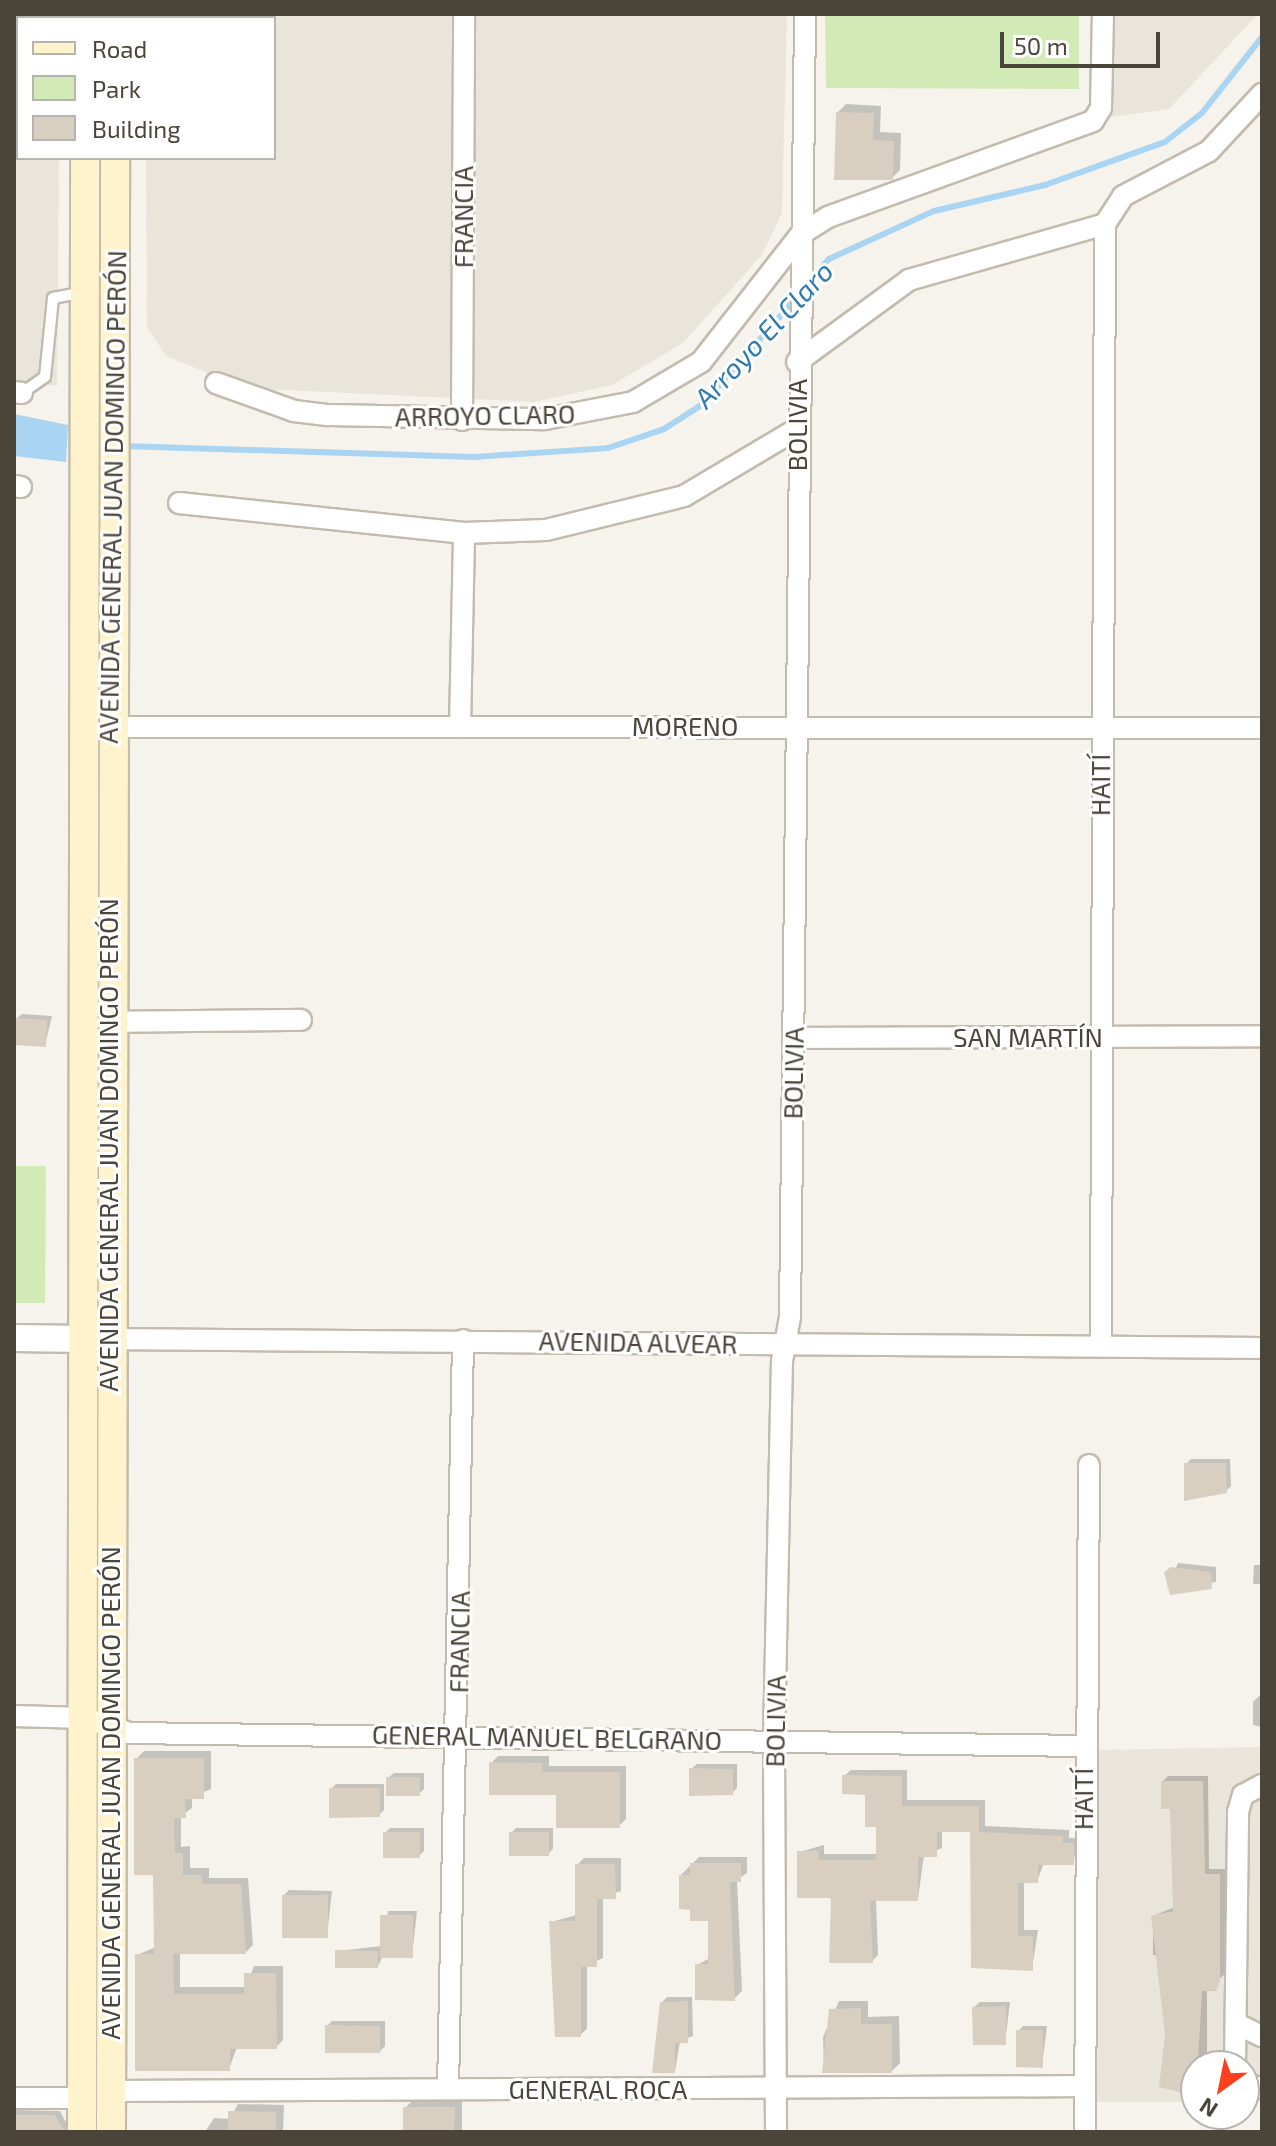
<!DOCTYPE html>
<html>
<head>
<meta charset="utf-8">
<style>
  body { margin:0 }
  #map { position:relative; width:1276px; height:2146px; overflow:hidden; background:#f6f3ec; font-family:"Exo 2",sans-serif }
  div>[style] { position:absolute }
  .residential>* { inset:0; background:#eae5da }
  .green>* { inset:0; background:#d2eab5 }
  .water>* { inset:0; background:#a9d4f2 }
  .shadow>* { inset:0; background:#0003 }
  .stream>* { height:6px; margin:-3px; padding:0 3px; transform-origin:3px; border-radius:3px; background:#a9d4f2 }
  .building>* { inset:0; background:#d8cfc1 }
  .roads { filter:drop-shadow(2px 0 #c2bbae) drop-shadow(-2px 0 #c2bbae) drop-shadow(0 2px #c2bbae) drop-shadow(0 -2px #c2bbae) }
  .service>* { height:10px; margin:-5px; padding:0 5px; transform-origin:5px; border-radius:5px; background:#fff }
  .minor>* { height:20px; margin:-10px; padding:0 10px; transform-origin:10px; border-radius:10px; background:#fff }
  .tertiary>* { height:26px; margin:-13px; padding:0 13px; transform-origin:13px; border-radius:13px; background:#fff }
  .secondary>* { height:28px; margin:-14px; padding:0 14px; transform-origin:14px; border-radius:14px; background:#fff3cd }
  span { translate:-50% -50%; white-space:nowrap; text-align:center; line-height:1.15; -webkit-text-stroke:6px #fff; paint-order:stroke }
  .street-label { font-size:26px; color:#4b4439 }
  .water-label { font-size:28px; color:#2e7ab2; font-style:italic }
  .frame { position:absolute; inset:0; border:16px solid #4b4439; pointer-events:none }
  .legend { position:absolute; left:16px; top:16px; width:260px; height:144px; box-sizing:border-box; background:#fff; border:2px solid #b7b4b0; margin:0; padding:10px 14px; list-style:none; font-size:24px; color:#4b4439 }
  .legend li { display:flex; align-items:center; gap:16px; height:40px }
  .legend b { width:40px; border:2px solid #b7b4b0 }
  .north { position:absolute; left:1180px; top:2050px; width:80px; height:80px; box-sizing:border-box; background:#fff; border:2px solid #b7b4b0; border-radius:50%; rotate:213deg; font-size:22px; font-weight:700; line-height:32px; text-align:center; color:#4b4439 }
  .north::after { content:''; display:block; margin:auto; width:28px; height:36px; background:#fc3f1d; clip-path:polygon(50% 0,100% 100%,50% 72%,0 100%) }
  .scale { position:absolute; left:1000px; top:32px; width:160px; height:36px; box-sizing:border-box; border:4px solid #4b4439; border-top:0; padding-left:10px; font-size:24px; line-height:28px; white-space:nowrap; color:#4b4439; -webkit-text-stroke:6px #fff; paint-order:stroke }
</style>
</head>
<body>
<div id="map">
  <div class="residential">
    <i style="clip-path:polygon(14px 14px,60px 14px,18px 18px,18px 158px,59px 158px,57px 386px,14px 380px)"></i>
    <i style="clip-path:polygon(145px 14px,787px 14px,782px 213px,761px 256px,683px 343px,612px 385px,534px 402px,245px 388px,166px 356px,147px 327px,146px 158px,274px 158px,274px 18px)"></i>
    <i style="clip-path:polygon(1114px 14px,1258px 14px,1169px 109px,1112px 117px)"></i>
    <i style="clip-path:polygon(1262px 1747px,1262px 2102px,1244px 2102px,1244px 2066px,1196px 2066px,1196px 2102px,1097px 2102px,1099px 1750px)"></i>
  </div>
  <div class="green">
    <i style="clip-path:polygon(825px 14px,1079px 14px,1079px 89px,826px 88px)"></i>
    <i style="clip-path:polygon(14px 1166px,46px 1166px,45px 1303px,14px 1303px)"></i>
  </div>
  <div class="water">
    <i style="clip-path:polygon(14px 414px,68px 425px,66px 462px,14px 456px)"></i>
  </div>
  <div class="shadow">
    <i style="clip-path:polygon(846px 104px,881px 106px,880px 132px,901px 133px,900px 170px,892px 178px,838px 112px)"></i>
    <i style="clip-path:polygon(22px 1014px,52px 1016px,45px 1045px,16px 1019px)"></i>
    <i style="clip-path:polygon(1191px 1459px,1230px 1459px,1231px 1486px,1226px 1491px,1186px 1464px)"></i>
    <i style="clip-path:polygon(1178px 1563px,1216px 1567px,1216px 1582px,1167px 1588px)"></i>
    <i style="clip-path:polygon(1254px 1565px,1262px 1565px,1262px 1584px,1253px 1584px)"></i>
    <i style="clip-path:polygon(1261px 1694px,1262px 1694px,1262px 1727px,1253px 1725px,1253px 1702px)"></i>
    <i style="clip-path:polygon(144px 1751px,211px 1751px,211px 1789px,192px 1797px,192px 1808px,181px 1816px,181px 1847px,190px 1846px,190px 1868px,209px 1868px,209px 1878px,248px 1878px,253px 1945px,246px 1952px,180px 1952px,180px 1987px,246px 1987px,254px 1966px,283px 1966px,283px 2040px,276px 2047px,237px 2047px,229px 2069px,137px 1955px,156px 1947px,155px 1873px,136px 1759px)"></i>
    <i style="clip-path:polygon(498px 1756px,549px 1756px,549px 1766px,626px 1766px,626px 1819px,619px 1826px,491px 1763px)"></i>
    <i style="clip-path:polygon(697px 1764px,737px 1764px,737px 1788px,732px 1793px,691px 1769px)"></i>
    <i style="clip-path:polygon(851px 1770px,907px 1770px,907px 1800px,985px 1800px,985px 1826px,1069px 1830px,1069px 1838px,1079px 1838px,1073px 1863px,1044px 1863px,1037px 1881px,1024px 1881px,1024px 1930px,1038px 1930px,1032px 1969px,973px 1967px,975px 1830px,942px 1830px,942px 1848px,924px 1855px,918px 1899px,876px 1899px,878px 1955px,872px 1961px,799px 1852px,824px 1845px,824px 1854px,878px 1854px,878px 1825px,867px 1793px,844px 1776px)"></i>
    <i style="clip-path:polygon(394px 1773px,424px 1773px,424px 1789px,419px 1794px,388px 1778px)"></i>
    <i style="clip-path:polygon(1168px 1776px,1208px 1776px,1209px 1869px,1225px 1869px,1225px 1974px,1207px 1989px,1207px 2066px,1167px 2070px,1162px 1955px,1153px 1955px,1153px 1916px,1175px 1907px,1172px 1807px,1163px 1781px)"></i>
    <i style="clip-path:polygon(336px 1784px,384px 1784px,384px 1810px,379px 1815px,331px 1789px)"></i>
    <i style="clip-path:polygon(390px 1828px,424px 1828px,424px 1851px,419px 1856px,385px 1833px)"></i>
    <i style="clip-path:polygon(516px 1828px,553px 1828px,553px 1849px,548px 1854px,511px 1833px)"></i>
    <i style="clip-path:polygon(699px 1857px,747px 1857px,747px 1873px,737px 1880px,742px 1991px,734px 1999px,697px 1965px,710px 1958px,710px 1919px,692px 1908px,681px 1875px)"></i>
    <i style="clip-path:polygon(584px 1858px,621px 1858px,621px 1891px,603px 1897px,603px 1958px,587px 1965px,587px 2029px,580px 2035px,551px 1922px,577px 1915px,577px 1865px)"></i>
    <i style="clip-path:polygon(289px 1890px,332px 1891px,327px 1936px,284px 1895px)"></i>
    <i style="clip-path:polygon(388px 1911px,417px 1911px,412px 1956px,383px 1956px,378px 1966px,337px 1951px,382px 1946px)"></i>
    <i style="clip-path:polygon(667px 1997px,692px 1997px,693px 2036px,680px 2041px,675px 2071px,662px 2002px)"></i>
    <i style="clip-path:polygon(839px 2001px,868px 2001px,868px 2017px,899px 2016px,900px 2063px,892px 2071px,824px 2071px,823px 2037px)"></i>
    <i style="clip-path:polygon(980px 2002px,1010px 2002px,1005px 2043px,974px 2007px)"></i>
    <i style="clip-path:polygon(332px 2021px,385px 2021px,385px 2046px,380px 2051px,327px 2026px)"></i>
    <i style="clip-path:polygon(1023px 2026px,1047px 2026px,1042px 2066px,1018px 2031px)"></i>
    <i style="clip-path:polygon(413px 2100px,462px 2100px,462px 2132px,405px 2132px,405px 2108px)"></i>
    <i style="clip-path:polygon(238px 2104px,284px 2105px,283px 2132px,205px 2132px,214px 2118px,230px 2119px)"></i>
    <i style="clip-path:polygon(14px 2110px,60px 2111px,71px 2132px,14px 2132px)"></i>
  </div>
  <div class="stream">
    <i style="left:808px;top:283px;width:32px;rotate:-49deg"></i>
    <i style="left:829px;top:259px;width:115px;rotate:-24.6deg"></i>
    <i style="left:934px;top:211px;width:114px;rotate:-13.2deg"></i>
    <i style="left:1045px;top:185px;width:127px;rotate:-19.7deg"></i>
    <i style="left:1165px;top:142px;width:47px;rotate:-38.1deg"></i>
    <i style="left:1202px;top:113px;width:97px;rotate:-51.7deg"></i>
    <i style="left:123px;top:446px;width:351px;rotate:1.8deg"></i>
    <i style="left:474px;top:457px;width:134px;rotate:-3.8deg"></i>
    <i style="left:608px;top:448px;width:59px;rotate:-18.7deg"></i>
    <i style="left:664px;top:429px;width:46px;rotate:-32.7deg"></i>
    <i style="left:703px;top:404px;width:141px;rotate:-48.7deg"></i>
  </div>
  <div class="building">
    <i style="clip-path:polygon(836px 112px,874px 113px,873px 140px,894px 141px,893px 180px,834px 180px)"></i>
    <i style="clip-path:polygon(14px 1018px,47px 1020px,46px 1047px,14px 1045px)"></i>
    <i style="clip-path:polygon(1184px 1463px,1226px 1463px,1227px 1493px,1184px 1501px)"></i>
    <i style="clip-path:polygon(1171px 1567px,1211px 1572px,1212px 1589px,1170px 1595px,1164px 1572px)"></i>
    <i style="clip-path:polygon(134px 1758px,204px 1758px,204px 1799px,185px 1799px,186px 1818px,174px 1818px,175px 1853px,183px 1853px,183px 1875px,202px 1875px,202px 1884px,241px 1884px,246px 1954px,173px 1954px,174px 1994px,244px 1994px,244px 1973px,276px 1973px,277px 2049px,230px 2049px,230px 2071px,135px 2071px,135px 1954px,154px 1954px,153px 1875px,134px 1875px)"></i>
    <i style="clip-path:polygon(489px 1762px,542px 1763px,542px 1772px,620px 1772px,620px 1828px,556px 1828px,556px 1795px,489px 1795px)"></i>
    <i style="clip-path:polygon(689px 1768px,733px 1769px,733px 1795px,689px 1796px)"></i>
    <i style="clip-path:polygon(842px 1775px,902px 1776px,902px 1806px,979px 1806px,979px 1832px,1063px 1836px,1063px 1843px,1074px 1843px,1074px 1865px,1038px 1865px,1038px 1883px,1018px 1883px,1018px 1936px,1033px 1936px,1033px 1971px,971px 1968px,970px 1832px,977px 1832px,937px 1832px,937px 1857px,918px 1857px,918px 1901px,870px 1901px,873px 1963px,829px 1963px,831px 1898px,797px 1898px,797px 1851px,819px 1851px,819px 1860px,876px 1860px,876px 1827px,865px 1827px,865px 1795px,842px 1794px)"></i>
    <i style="clip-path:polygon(386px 1777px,420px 1777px,420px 1796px,386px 1796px)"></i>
    <i style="clip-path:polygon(1161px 1781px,1203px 1781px,1205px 1874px,1220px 1874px,1220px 1981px,1216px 1991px,1202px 1991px,1196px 2096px,1159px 2087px,1165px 2034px,1151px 1916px,1173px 1911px,1170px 1809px,1161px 1809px)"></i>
    <i style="clip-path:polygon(329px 1788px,380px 1788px,380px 1817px,329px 1818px)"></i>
    <i style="clip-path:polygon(383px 1832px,420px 1832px,420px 1858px,383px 1858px)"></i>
    <i style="clip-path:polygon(509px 1832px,549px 1832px,549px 1856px,509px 1856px)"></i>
    <i style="clip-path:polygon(690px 1863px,741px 1863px,741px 1882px,730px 1882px,735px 2001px,695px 2000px,695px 1964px,708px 1964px,708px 1921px,690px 1921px,690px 1910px,679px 1909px,679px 1875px,690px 1875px)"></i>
    <i style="clip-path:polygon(575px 1864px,615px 1864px,616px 1899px,597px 1899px,597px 1967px,581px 1967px,581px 2037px,555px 2037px,549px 1921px,575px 1921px)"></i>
    <i style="clip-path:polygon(282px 1895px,328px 1895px,328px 1938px,282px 1938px)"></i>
    <i style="clip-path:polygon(380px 1915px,413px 1915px,413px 1958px,380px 1958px)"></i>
    <i style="clip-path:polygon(335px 1950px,378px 1951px,378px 1968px,335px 1968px)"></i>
    <i style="clip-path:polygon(688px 2001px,688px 2043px,675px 2043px,675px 2073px,652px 2073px,660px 2002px)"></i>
    <i style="clip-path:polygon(1006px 2006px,1006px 2045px,973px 2045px,972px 2007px)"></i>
    <i style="clip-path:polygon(861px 2008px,861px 2024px,892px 2024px,892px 2073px,822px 2073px,829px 2009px)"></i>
    <i style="clip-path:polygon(325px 2025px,380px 2026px,380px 2053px,325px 2053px)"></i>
    <i style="clip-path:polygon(1016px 2030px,1043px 2030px,1043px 2068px,1016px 2067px)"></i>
    <i style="clip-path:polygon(403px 2107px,455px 2107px,454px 2132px,403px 2132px)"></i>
    <i style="clip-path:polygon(228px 2111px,276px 2112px,276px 2132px,228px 2132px)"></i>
    <i style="clip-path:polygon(14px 2115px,55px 2115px,65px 2132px,14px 2132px)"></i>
  </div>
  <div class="roads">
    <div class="service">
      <i style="left:22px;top:393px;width:28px;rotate:-35deg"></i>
      <i style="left:45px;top:377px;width:79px;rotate:-84.2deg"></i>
      <i style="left:53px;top:298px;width:31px;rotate:-11deg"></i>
    </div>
    <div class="minor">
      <i style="left:797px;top:362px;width:139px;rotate:-36.2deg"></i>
      <i style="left:909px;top:280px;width:204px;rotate:-15.9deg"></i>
      <i style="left:216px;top:383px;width:83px;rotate:19.7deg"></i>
      <i style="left:294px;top:411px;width:35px;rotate:7deg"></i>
      <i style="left:329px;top:415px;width:216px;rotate:1.1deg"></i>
      <i style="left:545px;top:419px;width:90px;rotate:-10.9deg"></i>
      <i style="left:633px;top:402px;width:79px;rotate:-30.5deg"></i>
      <i style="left:701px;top:362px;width:162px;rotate:-52deg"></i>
      <i style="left:801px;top:234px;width:32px;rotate:-32deg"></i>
      <i style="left:828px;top:217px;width:282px;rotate:-19.9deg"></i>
      <i style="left:1093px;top:121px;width:15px;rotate:-58deg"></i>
      <i style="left:1101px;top:108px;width:94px;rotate:-88.8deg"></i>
      <i style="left:14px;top:392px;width:8px;rotate:7deg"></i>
      <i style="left:462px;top:420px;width:406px;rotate:-89.7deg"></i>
      <i style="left:14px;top:486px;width:7px;rotate:8deg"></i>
      <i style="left:179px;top:503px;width:287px;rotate:6deg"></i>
      <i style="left:464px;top:533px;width:82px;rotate:-2.1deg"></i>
      <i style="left:546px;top:530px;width:142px;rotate:-13.8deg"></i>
      <i style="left:684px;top:496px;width:131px;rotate:-30.7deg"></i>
      <i style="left:109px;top:727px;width:1153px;rotate:0.05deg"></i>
      <i style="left:460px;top:727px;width:194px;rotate:-88.8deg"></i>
      <i style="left:108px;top:1022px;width:193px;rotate:-0.6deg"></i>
      <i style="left:794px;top:1038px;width:468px;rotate:-0.2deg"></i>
      <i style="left:102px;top:1339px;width:1160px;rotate:0.44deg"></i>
      <i style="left:1101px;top:1346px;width:1122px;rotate:-89.8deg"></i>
      <i style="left:1105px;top:224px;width:33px;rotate:-57deg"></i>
      <i style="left:1123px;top:196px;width:97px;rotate:-27.6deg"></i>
      <i style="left:1209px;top:151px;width:78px;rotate:-47.1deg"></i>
      <i style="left:14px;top:1716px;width:71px;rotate:1.6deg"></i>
      <i style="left:85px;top:1718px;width:46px;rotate:18.8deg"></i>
      <i style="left:129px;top:1733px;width:954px;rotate:0.78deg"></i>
      <i style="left:1239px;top:2025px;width:25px;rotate:26deg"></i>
      <i style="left:1235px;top:2066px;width:254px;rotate:-89.3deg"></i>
      <i style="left:1238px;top:1812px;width:18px;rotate:-74deg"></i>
      <i style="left:1243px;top:1795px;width:21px;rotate:-28deg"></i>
      <i style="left:1244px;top:2084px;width:18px;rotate:13deg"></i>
      <i style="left:448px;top:2089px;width:749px;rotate:-88.85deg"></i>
      <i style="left:111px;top:2091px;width:973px;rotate:-0.29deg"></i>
      <i style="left:14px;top:2098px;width:68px"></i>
      <i style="left:776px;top:2132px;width:391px;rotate:-90.3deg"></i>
      <i style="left:774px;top:1741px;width:380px;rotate:-88.8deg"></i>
      <i style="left:782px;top:1361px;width:45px;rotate:-79.7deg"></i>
      <i style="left:790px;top:1317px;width:1303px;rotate:-89.34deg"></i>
      <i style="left:1085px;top:2132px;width:667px;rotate:-89.66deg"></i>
    </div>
    <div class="tertiary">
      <i style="left:14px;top:1338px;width:72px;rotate:0.8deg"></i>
    </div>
    <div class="secondary">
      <i style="left:86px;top:18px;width:4px;rotate:-90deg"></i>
      <i style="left:115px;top:18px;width:4px;rotate:-90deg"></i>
      <i style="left:82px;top:2132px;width:1974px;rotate:-89.91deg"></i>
      <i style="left:111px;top:2132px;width:1974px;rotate:-89.88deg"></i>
    </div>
  </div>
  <div class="street-label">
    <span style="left:463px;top:217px;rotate:-90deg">FRANCIA</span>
    <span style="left:485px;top:415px;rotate:-1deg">ARROYO CLARO</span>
    <span style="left:797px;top:425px;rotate:-90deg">BOLIVIA</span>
    <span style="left:112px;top:497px;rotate:-89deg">AVENIDA GENERAL JUAN DOMINGO PERÓN</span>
    <span style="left:685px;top:726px">MORENO</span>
    <span style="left:1100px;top:785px;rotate:-90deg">HAITÍ</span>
    <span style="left:1028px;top:1037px">SAN MARTÍN</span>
    <span style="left:793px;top:1073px;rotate:-89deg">BOLIVIA</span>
    <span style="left:108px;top:1145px;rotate:-90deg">AVENIDA GENERAL JUAN DOMINGO PERÓN</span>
    <span style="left:638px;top:1342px;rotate:1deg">AVENIDA ALVEAR</span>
    <span style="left:459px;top:1642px;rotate:-89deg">FRANCIA</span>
    <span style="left:775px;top:1721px;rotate:-89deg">BOLIVIA</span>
    <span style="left:547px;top:1737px;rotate:1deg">GENERAL MANUEL BELGRANO</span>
    <span style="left:110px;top:1793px;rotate:-90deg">AVENIDA GENERAL JUAN DOMINGO PERÓN</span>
    <span style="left:1083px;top:1799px;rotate:-90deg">HAITÍ</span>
    <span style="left:598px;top:2089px">GENERAL ROCA</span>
  </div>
  <div class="water-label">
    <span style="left:763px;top:334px;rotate:-47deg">Arroyo El Claro</span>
  </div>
  <div class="frame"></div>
  <ul class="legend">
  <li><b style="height:10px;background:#fff3cd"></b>Road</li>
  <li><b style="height:22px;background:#d2eab5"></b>Park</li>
  <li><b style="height:22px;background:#d8cfc1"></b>Building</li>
  </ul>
  <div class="north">N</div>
  <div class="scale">50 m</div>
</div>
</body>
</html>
